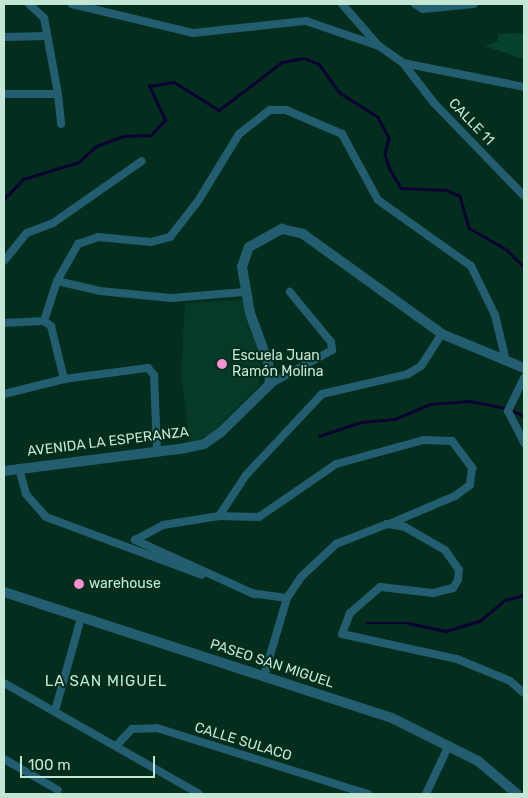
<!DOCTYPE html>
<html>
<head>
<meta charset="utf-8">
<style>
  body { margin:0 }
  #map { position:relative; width:528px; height:798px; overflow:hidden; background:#032e1e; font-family:Rubik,sans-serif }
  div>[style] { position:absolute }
  .built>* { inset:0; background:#063926 }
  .green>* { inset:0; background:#06432d }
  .stream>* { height:2.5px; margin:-1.25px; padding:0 1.25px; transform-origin:1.25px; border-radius:1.25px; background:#0c0232 }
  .minor>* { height:8px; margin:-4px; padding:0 4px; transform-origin:4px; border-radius:4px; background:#225d70 }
  .tertiary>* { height:10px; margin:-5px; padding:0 5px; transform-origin:5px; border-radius:5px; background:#225d70 }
  .dots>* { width:14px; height:14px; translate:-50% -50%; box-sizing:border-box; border:2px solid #032e1e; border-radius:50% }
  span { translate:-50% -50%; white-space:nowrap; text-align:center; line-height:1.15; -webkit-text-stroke:4px #032e1e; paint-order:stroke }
  .street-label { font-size:14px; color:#c3e7d4 }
  .poi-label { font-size:14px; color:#c3e7d4 }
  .left { translate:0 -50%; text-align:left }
  .neighbourhood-label { font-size:15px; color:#c3e7d4; letter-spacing:1px }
  .frame { position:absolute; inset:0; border:5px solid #c3e7d4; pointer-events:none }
  .scale { position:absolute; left:20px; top:756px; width:135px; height:22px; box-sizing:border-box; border:2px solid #c3e7d4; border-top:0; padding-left:6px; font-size:15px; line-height:18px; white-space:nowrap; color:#c3e7d4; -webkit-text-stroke:4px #032e1e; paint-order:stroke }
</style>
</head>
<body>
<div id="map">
  <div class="built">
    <i style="clip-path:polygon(243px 300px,261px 356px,259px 385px,213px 432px,190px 444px,181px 376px,185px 303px)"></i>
  </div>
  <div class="green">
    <i style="clip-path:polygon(524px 33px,524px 59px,485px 46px,498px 41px,498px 34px)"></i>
  </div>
  <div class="stream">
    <i style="left:4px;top:199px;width:28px;rotate:-46deg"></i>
    <i style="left:23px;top:179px;width:59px;rotate:-16.9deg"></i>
    <i style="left:79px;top:162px;width:23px;rotate:-43deg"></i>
    <i style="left:96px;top:146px;width:30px;rotate:-20deg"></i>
    <i style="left:124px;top:136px;width:27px;rotate:-2deg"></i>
    <i style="left:151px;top:135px;width:21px;rotate:-47deg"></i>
    <i style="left:165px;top:120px;width:38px;rotate:-115deg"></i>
    <i style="left:149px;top:86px;width:25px;rotate:-9deg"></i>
    <i style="left:174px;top:82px;width:53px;rotate:31.9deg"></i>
    <i style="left:219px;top:110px;width:79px;rotate:-37.3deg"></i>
    <i style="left:282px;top:62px;width:22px;rotate:-10deg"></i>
    <i style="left:304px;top:58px;width:16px;rotate:22deg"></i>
    <i style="left:319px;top:64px;width:34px;rotate:54deg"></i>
    <i style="left:339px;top:92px;width:46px;rotate:32.7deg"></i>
    <i style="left:378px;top:117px;width:24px;rotate:62deg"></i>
    <i style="left:389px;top:138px;width:16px;rotate:104deg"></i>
    <i style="left:385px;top:154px;width:16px;rotate:72deg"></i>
    <i style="left:390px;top:169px;width:22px;rotate:60deg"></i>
    <i style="left:401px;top:188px;width:45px;rotate:2.5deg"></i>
    <i style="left:446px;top:190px;width:15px;rotate:23deg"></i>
    <i style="left:460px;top:196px;width:33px;rotate:74deg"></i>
    <i style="left:469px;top:228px;width:43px;rotate:29.6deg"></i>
    <i style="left:506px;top:249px;width:25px;rotate:45deg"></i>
    <i style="left:511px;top:410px;width:14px;rotate:25deg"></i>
    <i style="left:319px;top:436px;width:44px;rotate:-18.4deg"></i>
    <i style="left:361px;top:422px;width:34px;rotate:-5deg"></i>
    <i style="left:395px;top:419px;width:38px;rotate:-23deg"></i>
    <i style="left:430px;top:404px;width:40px;rotate:-4.3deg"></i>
    <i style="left:470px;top:401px;width:37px;rotate:11deg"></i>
    <i style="left:367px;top:623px;width:41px"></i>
    <i style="left:408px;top:623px;width:39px;rotate:12deg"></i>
    <i style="left:446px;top:631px;width:37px;rotate:-17deg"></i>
    <i style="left:481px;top:620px;width:31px;rotate:-40deg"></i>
    <i style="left:505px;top:600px;width:20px;rotate:-15deg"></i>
  </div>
  <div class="minor">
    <i style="left:72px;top:4px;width:124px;rotate:13.5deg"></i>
    <i style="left:193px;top:33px;width:114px;rotate:-6.1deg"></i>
    <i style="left:306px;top:21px;width:77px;rotate:18.9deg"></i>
    <i style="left:379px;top:46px;width:29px;rotate:35deg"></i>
    <i style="left:403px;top:63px;width:51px;rotate:52.2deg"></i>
    <i style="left:434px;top:103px;width:129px;rotate:45.9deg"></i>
    <i style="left:342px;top:4px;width:53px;rotate:48.8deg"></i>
    <i style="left:415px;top:4px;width:9px;rotate:32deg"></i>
    <i style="left:423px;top:9px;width:51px;rotate:-5.6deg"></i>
    <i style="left:4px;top:37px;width:43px;rotate:-1.3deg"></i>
    <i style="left:403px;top:63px;width:123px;rotate:11.2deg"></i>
    <i style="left:4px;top:94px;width:54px"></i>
    <i style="left:58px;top:94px;width:77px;rotate:-100.4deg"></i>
    <i style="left:44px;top:18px;width:21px;rotate:-137deg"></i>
    <i style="left:58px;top:94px;width:30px;rotate:84deg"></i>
    <i style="left:4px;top:261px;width:36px;rotate:-51deg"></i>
    <i style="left:27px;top:233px;width:28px;rotate:-21deg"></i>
    <i style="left:53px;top:223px;width:108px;rotate:-34.9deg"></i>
    <i style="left:57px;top:281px;width:44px;rotate:13.1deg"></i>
    <i style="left:100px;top:291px;width:71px;rotate:5.6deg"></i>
    <i style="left:171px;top:298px;width:74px;rotate:-4.6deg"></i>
    <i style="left:44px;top:321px;width:42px;rotate:-72deg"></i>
    <i style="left:57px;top:281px;width:43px;rotate:-60.4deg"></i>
    <i style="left:78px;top:244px;width:21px;rotate:-19deg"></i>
    <i style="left:98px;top:237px;width:53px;rotate:5.4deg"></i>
    <i style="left:151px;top:242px;width:20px;rotate:-15deg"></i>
    <i style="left:170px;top:237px;width:46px;rotate:-52.1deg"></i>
    <i style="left:198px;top:201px;width:79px;rotate:-58.5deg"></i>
    <i style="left:239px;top:134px;width:39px;rotate:-38deg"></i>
    <i style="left:270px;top:110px;width:16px"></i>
    <i style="left:286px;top:110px;width:61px;rotate:23.2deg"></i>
    <i style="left:342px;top:134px;width:75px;rotate:61.4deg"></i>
    <i style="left:378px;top:200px;width:114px;rotate:35.4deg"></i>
    <i style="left:471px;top:266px;width:55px;rotate:63.9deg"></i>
    <i style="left:495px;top:315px;width:47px;rotate:76.6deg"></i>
    <i style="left:4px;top:323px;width:40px;rotate:-2.9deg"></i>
    <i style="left:44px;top:321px;width:9px;rotate:36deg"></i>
    <i style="left:51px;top:326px;width:55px;rotate:76.2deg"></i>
    <i style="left:524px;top:378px;width:37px;rotate:116deg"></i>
    <i style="left:508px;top:411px;width:36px;rotate:63deg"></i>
    <i style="left:270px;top:384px;width:71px;rotate:-28.7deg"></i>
    <i style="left:332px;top:350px;width:8px;rotate:-97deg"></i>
    <i style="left:331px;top:342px;width:65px;rotate:-129.4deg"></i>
    <i style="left:4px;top:394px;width:62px;rotate:-14deg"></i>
    <i style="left:64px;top:379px;width:85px;rotate:-7.5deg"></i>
    <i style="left:148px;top:368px;width:9px;rotate:49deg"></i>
    <i style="left:154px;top:375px;width:76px;rotate:87.7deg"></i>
    <i style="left:19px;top:468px;width:27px;rotate:75deg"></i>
    <i style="left:26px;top:494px;width:30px;rotate:49deg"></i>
    <i style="left:46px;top:517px;width:166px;rotate:20.4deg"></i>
    <i style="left:219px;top:516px;width:40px;rotate:1.4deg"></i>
    <i style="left:259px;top:517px;width:93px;rotate:-34.5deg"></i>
    <i style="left:336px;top:464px;width:91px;rotate:-15.3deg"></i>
    <i style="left:424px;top:440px;width:28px;rotate:2deg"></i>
    <i style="left:452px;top:441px;width:34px;rotate:53deg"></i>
    <i style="left:472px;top:468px;width:17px;rotate:97deg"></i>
    <i style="left:470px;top:485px;width:19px;rotate:144deg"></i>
    <i style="left:455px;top:496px;width:72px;rotate:157deg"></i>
    <i style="left:251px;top:593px;width:36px;rotate:8deg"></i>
    <i style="left:254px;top:594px;width:131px;rotate:-155.6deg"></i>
    <i style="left:135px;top:540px;width:32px;rotate:-28deg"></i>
    <i style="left:163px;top:525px;width:57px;rotate:-9.1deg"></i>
    <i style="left:219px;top:516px;width:49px;rotate:-56.6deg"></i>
    <i style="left:246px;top:475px;width:111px;rotate:-46.8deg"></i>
    <i style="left:322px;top:394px;width:88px;rotate:-13.1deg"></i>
    <i style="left:408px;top:374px;width:15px;rotate:-32deg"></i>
    <i style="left:421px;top:366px;width:38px;rotate:-57deg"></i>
    <i style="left:264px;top:676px;width:81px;rotate:-73.6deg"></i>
    <i style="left:287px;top:598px;width:25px;rotate:-56deg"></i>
    <i style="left:301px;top:577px;width:48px;rotate:-43.3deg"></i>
    <i style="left:336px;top:544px;width:55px;rotate:-21.4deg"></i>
    <i style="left:387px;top:524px;width:18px;rotate:9deg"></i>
    <i style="left:405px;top:527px;width:46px;rotate:29.9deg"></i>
    <i style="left:445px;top:550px;width:24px;rotate:55deg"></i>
    <i style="left:459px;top:570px;width:10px;rotate:96deg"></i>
    <i style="left:458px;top:580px;width:9px;rotate:122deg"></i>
    <i style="left:453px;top:588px;width:21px;rotate:166deg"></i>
    <i style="left:433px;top:593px;width:53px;rotate:-173.5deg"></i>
    <i style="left:380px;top:587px;width:40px;rotate:139deg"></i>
    <i style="left:350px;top:613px;width:22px;rotate:111deg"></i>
    <i style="left:342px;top:634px;width:118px;rotate:12.3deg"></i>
    <i style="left:457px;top:659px;width:57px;rotate:22.5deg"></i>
    <i style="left:510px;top:681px;width:18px;rotate:41deg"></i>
    <i style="left:4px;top:683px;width:224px;rotate:29.6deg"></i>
    <i style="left:55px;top:711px;width:97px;rotate:-74.4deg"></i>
    <i style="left:116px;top:746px;width:23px;rotate:-47deg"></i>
    <i style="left:132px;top:729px;width:25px;rotate:-2deg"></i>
    <i style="left:157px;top:728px;width:221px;rotate:17.4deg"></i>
    <i style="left:4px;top:759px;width:62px;rotate:29.9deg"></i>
    <i style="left:426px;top:794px;width:54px;rotate:-64.9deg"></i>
  </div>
  <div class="tertiary">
    <i style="left:4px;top:471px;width:182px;rotate:-7.2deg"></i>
    <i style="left:185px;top:448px;width:19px;rotate:-12deg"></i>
    <i style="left:204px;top:444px;width:21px;rotate:-35deg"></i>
    <i style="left:221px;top:432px;width:69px;rotate:-44.4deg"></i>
    <i style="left:270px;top:384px;width:22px;rotate:-95deg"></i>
    <i style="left:268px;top:362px;width:52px;rotate:-110.2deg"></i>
    <i style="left:250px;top:313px;width:47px;rotate:-99.9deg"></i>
    <i style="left:242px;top:267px;width:21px;rotate:-71deg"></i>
    <i style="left:249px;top:247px;width:38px;rotate:-29deg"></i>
    <i style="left:282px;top:229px;width:22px;rotate:13deg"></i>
    <i style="left:303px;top:234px;width:171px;rotate:35.7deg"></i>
    <i style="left:442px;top:334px;width:89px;rotate:22.5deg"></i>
    <i style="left:4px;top:592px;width:408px;rotate:18deg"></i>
    <i style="left:392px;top:718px;width:96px;rotate:26.6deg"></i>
    <i style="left:478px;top:761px;width:51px;rotate:40.2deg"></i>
  </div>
  <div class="dots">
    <i style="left:222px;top:364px;background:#f690d0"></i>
    <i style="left:79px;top:584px;background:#f690d0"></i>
  </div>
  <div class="street-label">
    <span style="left:471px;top:122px;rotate:46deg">CALLE 11</span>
    <span style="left:108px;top:442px;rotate:-7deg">AVENIDA LA ESPERANZA</span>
    <span style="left:272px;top:664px;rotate:18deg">PASEO SAN MIGUEL</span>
    <span style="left:243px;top:742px;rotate:17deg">CALLE SULACO</span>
  </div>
  <div class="poi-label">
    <span class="left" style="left:232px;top:364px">Escuela Juan<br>Ramón Molina</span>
    <span class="left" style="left:89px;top:584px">warehouse</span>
  </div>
  <div class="neighbourhood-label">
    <span style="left:106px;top:682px">LA SAN MIGUEL</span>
  </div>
  <div class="frame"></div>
  <div class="scale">100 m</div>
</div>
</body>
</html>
